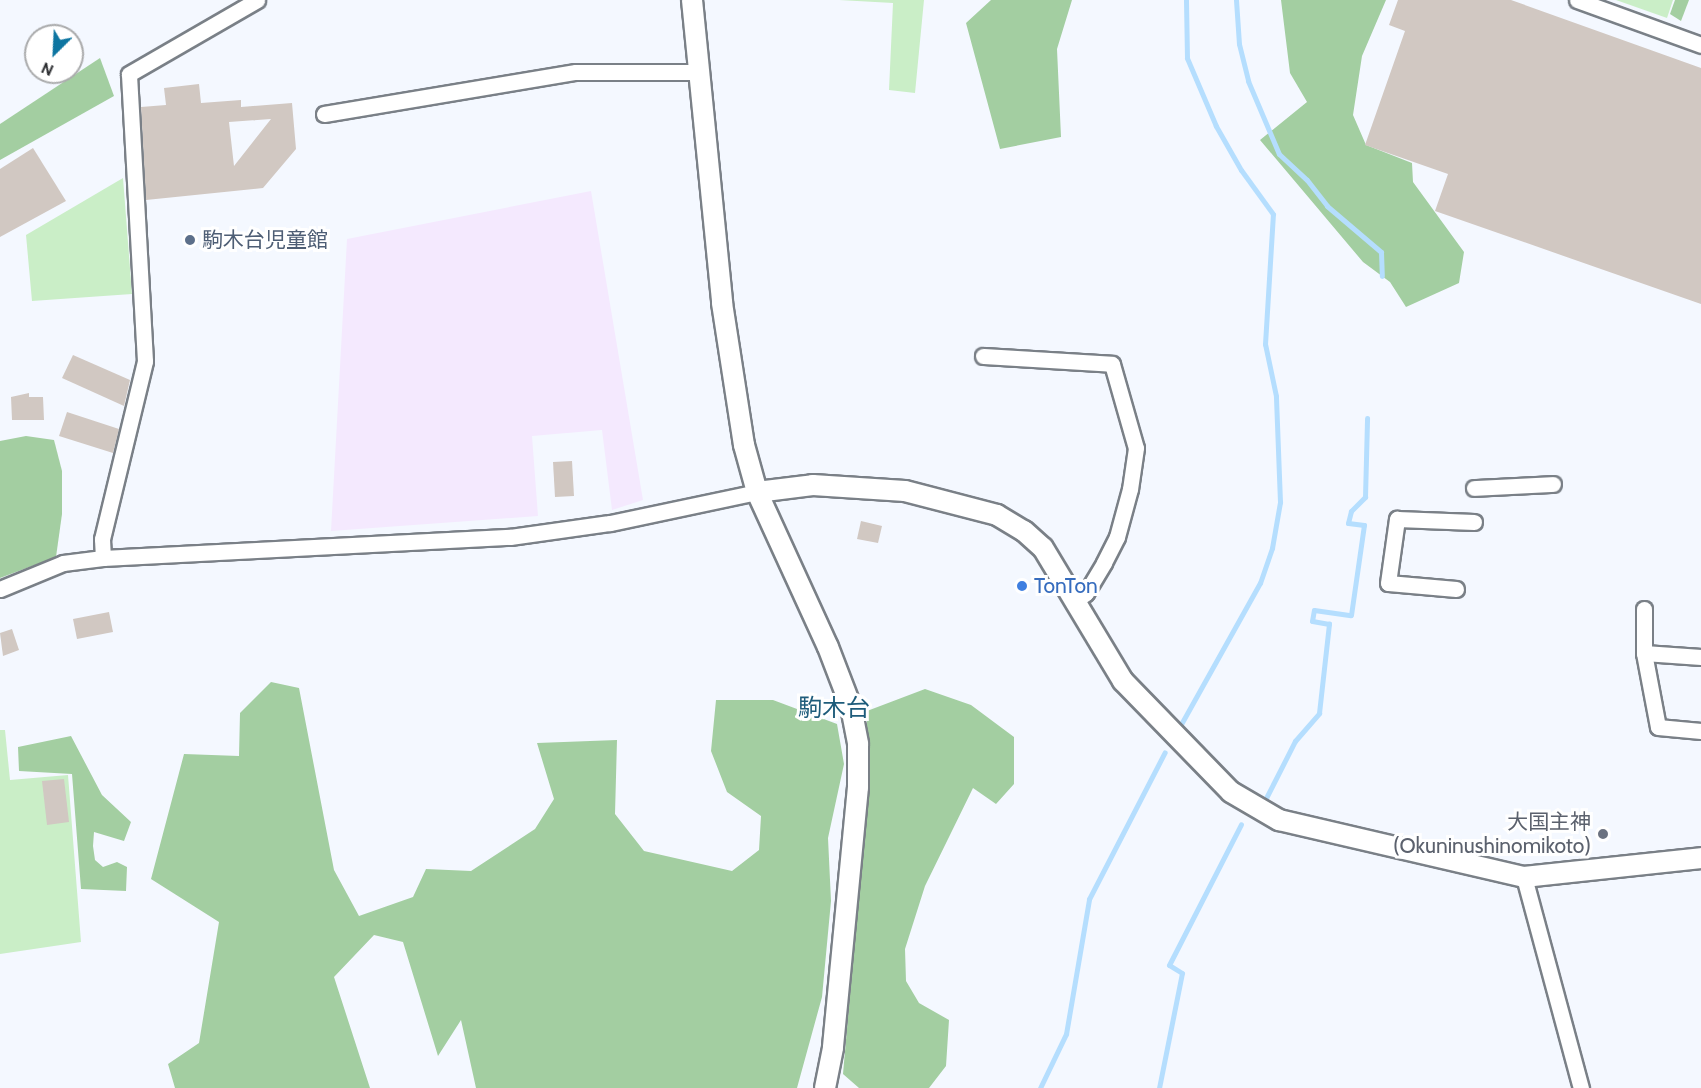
<!DOCTYPE html>
<html>
<head>
<meta charset="utf-8">
<style>
  body { margin:0 }
  #map { position:relative; width:1701px; height:1088px; overflow:hidden; background:#f4f8ff; font-family:Cabin,"Noto Sans JP",sans-serif }
  div>[style] { position:absolute }
  .industrial>* { inset:0; background:#f4e9fe }
  .green>* { inset:0; background:#caeec7 }
  .forest>* { inset:0; background:#a3cea1 }
  .stream>* { height:5px; margin:-2.5px; padding:0 2.5px; transform-origin:2.5px; border-radius:2.5px; background:#b5defe }
  .building>* { inset:0; background:#d1c8c2 }
  .roads { filter:drop-shadow(2px 0 #7a8087) drop-shadow(-2px 0 #7a8087) drop-shadow(0 2px #7a8087) drop-shadow(0 -2px #7a8087) }
  .street>* { height:15px; margin:-7.5px; padding:0 7.5px; transform-origin:7.5px; border-radius:7.5px; background:#fff }
  .secondary>* { height:20px; margin:-10px; padding:0 10px; transform-origin:10px; border-radius:10px; background:#fff }
  .dots>* { width:16px; height:16px; translate:-50% -50%; box-sizing:border-box; border:3px solid #fff; border-radius:50% }
  span { translate:-50% -50%; white-space:nowrap; text-align:center; line-height:1.15; -webkit-text-stroke:6px #fff; paint-order:stroke }
  .service-label { font-size:21px; color:#4e5e75 }
  .left { translate:0 -50%; text-align:left }
  .shop-label { font-size:21px; color:#366cbe }
  .worship-label { font-size:21px; color:#5b616d }
  .right { translate:-100% -50%; text-align:right }
  .quarter-label { font-size:24px; color:#1e5c7b }
  .north { position:absolute; left:24px; top:24px; width:60px; height:60px; box-sizing:border-box; background:#fff; border:2px solid #aaabac; border-radius:50%; rotate:204deg; font-size:16px; font-weight:700; line-height:24px; text-align:center; color:#2b2d30 }
  .north::after { content:''; display:block; margin:auto; width:21px; height:27px; background:#0d75a1; clip-path:polygon(50% 0,100% 100%,50% 72%,0 100%) }
</style>
</head>
<body>
<div id="map">
  <div class="industrial">
    <i style="clip-path:polygon(591px 191px,643px 500px,612px 510px,602px 430px,532px 436px,538px 516px,331px 531px,347px 239px)"></i>
  </div>
  <div class="green">
    <i style="clip-path:polygon(924px 0,915px 93px,889px 90px,893px 3px,839px 0)"></i>
    <i style="clip-path:polygon(1616px 0,1673px 0,1667px 18px)"></i>
    <i style="clip-path:polygon(123px 178px,132px 294px,32px 301px,26px 235px)"></i>
    <i style="clip-path:polygon(0 730px,5px 730px,10px 780px,68px 775px,81px 942px,0 954px)"></i>
  </div>
  <div class="forest">
    <i style="clip-path:polygon(991px 0,1072px 0,1057px 49px,1061px 137px,1000px 149px,966px 23px)"></i>
    <i style="clip-path:polygon(1281px 0,1386px 0,1362px 56px,1353px 115px,1366px 145px,1412px 163px,1413px 182px,1464px 252px,1459px 283px,1406px 307px,1390px 282px,1363px 262px,1260px 140px,1307px 102px,1290px 73px)"></i>
    <i style="clip-path:polygon(1675px 0,1689px 0,1681px 21px,1670px 14px)"></i>
    <i style="clip-path:polygon(100px 58px,114px 96px,0 160px,0 124px)"></i>
    <i style="clip-path:polygon(26px 436px,54px 440px,62px 471px,62px 514px,56px 557px,0 578px,0 441px)"></i>
    <i style="clip-path:polygon(271px 682px,299px 688px,334px 870px,359px 916px,413px 897px,426px 869px,471px 871px,535px 829px,554px 799px,537px 743px,617px 740px,615px 814px,644px 851px,732px 871px,759px 850px,761px 816px,727px 792px,711px 751px,716px 700px,773px 700px,837px 724px,844px 764px,828px 838px,831px 901px,822px 997px,797px 1088px,476px 1088px,461px 1020px,438px 1056px,403px 942px,374px 935px,334px 977px,370px 1088px,175px 1088px,168px 1064px,199px 1043px,219px 922px,151px 879px,184px 754px,239px 756px,240px 713px)"></i>
    <i style="clip-path:polygon(925px 689px,971px 705px,1014px 737px,1014px 784px,996px 804px,973px 788px,925px 886px,905px 949px,906px 981px,919px 1003px,949px 1020px,946px 1066px,929px 1088px,859px 1088px,843px 1074px,867px 801px,867px 711px)"></i>
    <i style="clip-path:polygon(71px 736px,102px 795px,131px 822px,124px 841px,94px 832px,93px 846px,95px 860px,103px 867px,117px 862px,127px 867px,126px 891px,81px 889px,72px 774px,19px 771px,18px 747px)"></i>
  </div>
  <div class="stream">
    <i style="left:1236px;top:0;width:44px;rotate:86.1deg"></i>
    <i style="left:1239px;top:44px;width:38px;rotate:76deg"></i>
    <i style="left:1248px;top:81px;width:79px;rotate:67deg"></i>
    <i style="left:1279px;top:154px;width:38px;rotate:43deg"></i>
    <i style="left:1307px;top:180px;width:33px;rotate:52deg"></i>
    <i style="left:1327px;top:206px;width:71px;rotate:40.4deg"></i>
    <i style="left:1381px;top:252px;width:24px;rotate:88deg"></i>
    <i style="left:1180px;top:726px;width:164px;rotate:-60.8deg"></i>
    <i style="left:1260px;top:583px;width:37px;rotate:-71deg"></i>
    <i style="left:1272px;top:548px;width:47px;rotate:-80.1deg"></i>
    <i style="left:1280px;top:502px;width:106px;rotate:-92.2deg"></i>
    <i style="left:1276px;top:396px;width:53px;rotate:-101.9deg"></i>
    <i style="left:1265px;top:344px;width:130px;rotate:-86.5deg"></i>
    <i style="left:1273px;top:214px;width:54px;rotate:-126deg"></i>
    <i style="left:1241px;top:170px;width:51px;rotate:-119.6deg"></i>
    <i style="left:1216px;top:126px;width:74px;rotate:-113.1deg"></i>
    <i style="left:1187px;top:58px;width:58px;rotate:-91deg"></i>
    <i style="left:1266px;top:798px;width:64px;rotate:-63deg"></i>
    <i style="left:1295px;top:741px;width:37px;rotate:-49deg"></i>
    <i style="left:1319px;top:713px;width:90px;rotate:-83.6deg"></i>
    <i style="left:1329px;top:624px;width:17px;rotate:-170deg"></i>
    <i style="left:1312px;top:621px;width:11px;rotate:-80deg"></i>
    <i style="left:1314px;top:610px;width:37px;rotate:8deg"></i>
    <i style="left:1351px;top:615px;width:91px;rotate:-81.8deg"></i>
    <i style="left:1364px;top:525px;width:16px;rotate:-173deg"></i>
    <i style="left:1348px;top:523px;width:12px;rotate:-76deg"></i>
    <i style="left:1351px;top:511px;width:20px;rotate:-45deg"></i>
    <i style="left:1365px;top:497px;width:79px;rotate:-88.5deg"></i>
    <i style="left:1040px;top:1088px;width:60px;rotate:-64.3deg"></i>
    <i style="left:1066px;top:1034px;width:137px;rotate:-80.3deg"></i>
    <i style="left:1089px;top:899px;width:165px;rotate:-62.7deg"></i>
    <i style="left:1159px;top:1088px;width:117px;rotate:-78.7deg"></i>
    <i style="left:1182px;top:973px;width:15px;rotate:-148deg"></i>
    <i style="left:1169px;top:965px;width:158px;rotate:-62.9deg"></i>
  </div>
  <div class="building">
    <i style="clip-path:polygon(1398px 0,1511px 0,1701px 68px,1701px 304px,1435px 211px,1448px 174px,1365px 145px,1405px 31px,1389px 25px)"></i>
    <i style="clip-path:polygon(evenodd,199px 84px,201px 103px,241px 100px,241px 107px,292px 103px,296px 149px,263px 188px,146px 200px,141px 107px,166px 105px,164px 88px,199px 84px,271px 119px,234px 166px,229px 122px,271px 119px)"></i>
    <i style="clip-path:polygon(33px 148px,66px 201px,0 237px,0 169px)"></i>
    <i style="clip-path:polygon(73px 355px,130px 380px,124px 406px,62px 378px)"></i>
    <i style="clip-path:polygon(29px 393px,29px 397px,43px 397px,44px 420px,12px 420px,11px 397px)"></i>
    <i style="clip-path:polygon(67px 412px,119px 429px,113px 453px,59px 436px)"></i>
    <i style="clip-path:polygon(572px 461px,574px 496px,555px 497px,553px 462px)"></i>
    <i style="clip-path:polygon(861px 521px,882px 526px,878px 543px,857px 539px)"></i>
    <i style="clip-path:polygon(109px 612px,113px 632px,77px 639px,73px 619px)"></i>
    <i style="clip-path:polygon(12px 629px,19px 650px,3px 656px,0 633px)"></i>
    <i style="clip-path:polygon(64px 779px,69px 822px,47px 825px,42px 781px)"></i>
  </div>
  <div class="roads">
    <div class="street">
      <i style="left:1577px;top:0;width:132px;rotate:19.9deg"></i>
      <i style="left:324px;top:114px;width:255px;rotate:-9.5deg"></i>
      <i style="left:576px;top:72px;width:125px"></i>
      <i style="left:983px;top:356px;width:129px;rotate:3.5deg"></i>
      <i style="left:1112px;top:364px;width:87px;rotate:74.1deg"></i>
      <i style="left:1136px;top:448px;width:41px;rotate:98.3deg"></i>
      <i style="left:1130px;top:489px;width:50px;rotate:105.2deg"></i>
      <i style="left:1117px;top:537px;width:29px;rotate:117deg"></i>
      <i style="left:1104px;top:563px;width:35px;rotate:121deg"></i>
      <i style="left:1086px;top:593px;width:16px;rotate:145deg"></i>
      <i style="left:1474px;top:488px;width:79px;rotate:-2.9deg"></i>
      <i style="left:103px;top:558px;width:19px;rotate:-93deg"></i>
      <i style="left:102px;top:539px;width:183px;rotate:-76.4deg"></i>
      <i style="left:145px;top:361px;width:287px;rotate:-93.2deg"></i>
      <i style="left:129px;top:74px;width:148px;rotate:-30deg"></i>
      <i style="left:0;top:589px;width:68px;rotate:-22.4deg"></i>
      <i style="left:63px;top:563px;width:40px;rotate:-7.1deg"></i>
      <i style="left:103px;top:558px;width:408px;rotate:-3deg"></i>
      <i style="left:510px;top:537px;width:101px;rotate:-8deg"></i>
      <i style="left:610px;top:523px;width:150px;rotate:-11.9deg"></i>
      <i style="left:1456px;top:589px;width:68px;rotate:-175deg"></i>
      <i style="left:1388px;top:583px;width:65px;rotate:-82deg"></i>
      <i style="left:1397px;top:519px;width:77px;rotate:2.2deg"></i>
      <i style="left:1644px;top:609px;width:44px;rotate:90deg"></i>
      <i style="left:1644px;top:653px;width:75px;rotate:79.3deg"></i>
      <i style="left:1658px;top:727px;width:43px;rotate:5.3deg"></i>
      <i style="left:1644px;top:653px;width:57px;rotate:4deg"></i>
      <i style="left:1524px;top:877px;width:219px;rotate:74.9deg"></i>
    </div>
    <div class="secondary">
      <i style="left:692px;top:0;width:304px;rotate:84.3deg"></i>
      <i style="left:722px;top:303px;width:144px;rotate:81.2deg"></i>
      <i style="left:744px;top:445px;width:49px;rotate:74.5deg"></i>
      <i style="left:757px;top:492px;width:170px;rotate:65.4deg"></i>
      <i style="left:828px;top:647px;width:64px;rotate:69deg"></i>
      <i style="left:851px;top:707px;width:38px;rotate:79deg"></i>
      <i style="left:858px;top:744px;width:43px;rotate:90deg"></i>
      <i style="left:858px;top:787px;width:262px;rotate:95.5deg"></i>
      <i style="left:833px;top:1048px;width:41px;rotate:101.3deg"></i>
      <i style="left:757px;top:492px;width:56px;rotate:-7.1deg"></i>
      <i style="left:813px;top:485px;width:92px;rotate:3.7deg"></i>
      <i style="left:905px;top:491px;width:95px;rotate:14.6deg"></i>
      <i style="left:997px;top:515px;width:31px;rotate:31deg"></i>
      <i style="left:1024px;top:531px;width:25px;rotate:42deg"></i>
      <i style="left:1043px;top:548px;width:155px;rotate:59deg"></i>
      <i style="left:1123px;top:681px;width:155px;rotate:45.8deg"></i>
      <i style="left:1231px;top:792px;width:56px;rotate:30.3deg"></i>
      <i style="left:1279px;top:820px;width:252px;rotate:13.1deg"></i>
      <i style="left:1524px;top:877px;width:178px;rotate:-6.1deg"></i>
    </div>
  </div>
  <div class="dots">
    <i style="left:190px;top:240px;background:#5c6f8a"></i>
    <i style="left:1022px;top:586px;background:#3f7fe0"></i>
    <i style="left:1603px;top:834px;background:#6b7280"></i>
  </div>
  <div class="service-label">
    <span class="left" style="left:202px;top:240px">駒木台児童館</span>
  </div>
  <div class="shop-label">
    <span class="left" style="left:1034px;top:586px">TonTon</span>
  </div>
  <div class="worship-label">
    <span class="right" style="left:1591px;top:834px">大国主神<br>(Okuninushinomikoto)</span>
  </div>
  <div class="quarter-label">
    <span style="left:834px;top:708px">駒木台</span>
  </div>
  <div class="north">N</div>
</div>
</body>
</html>
